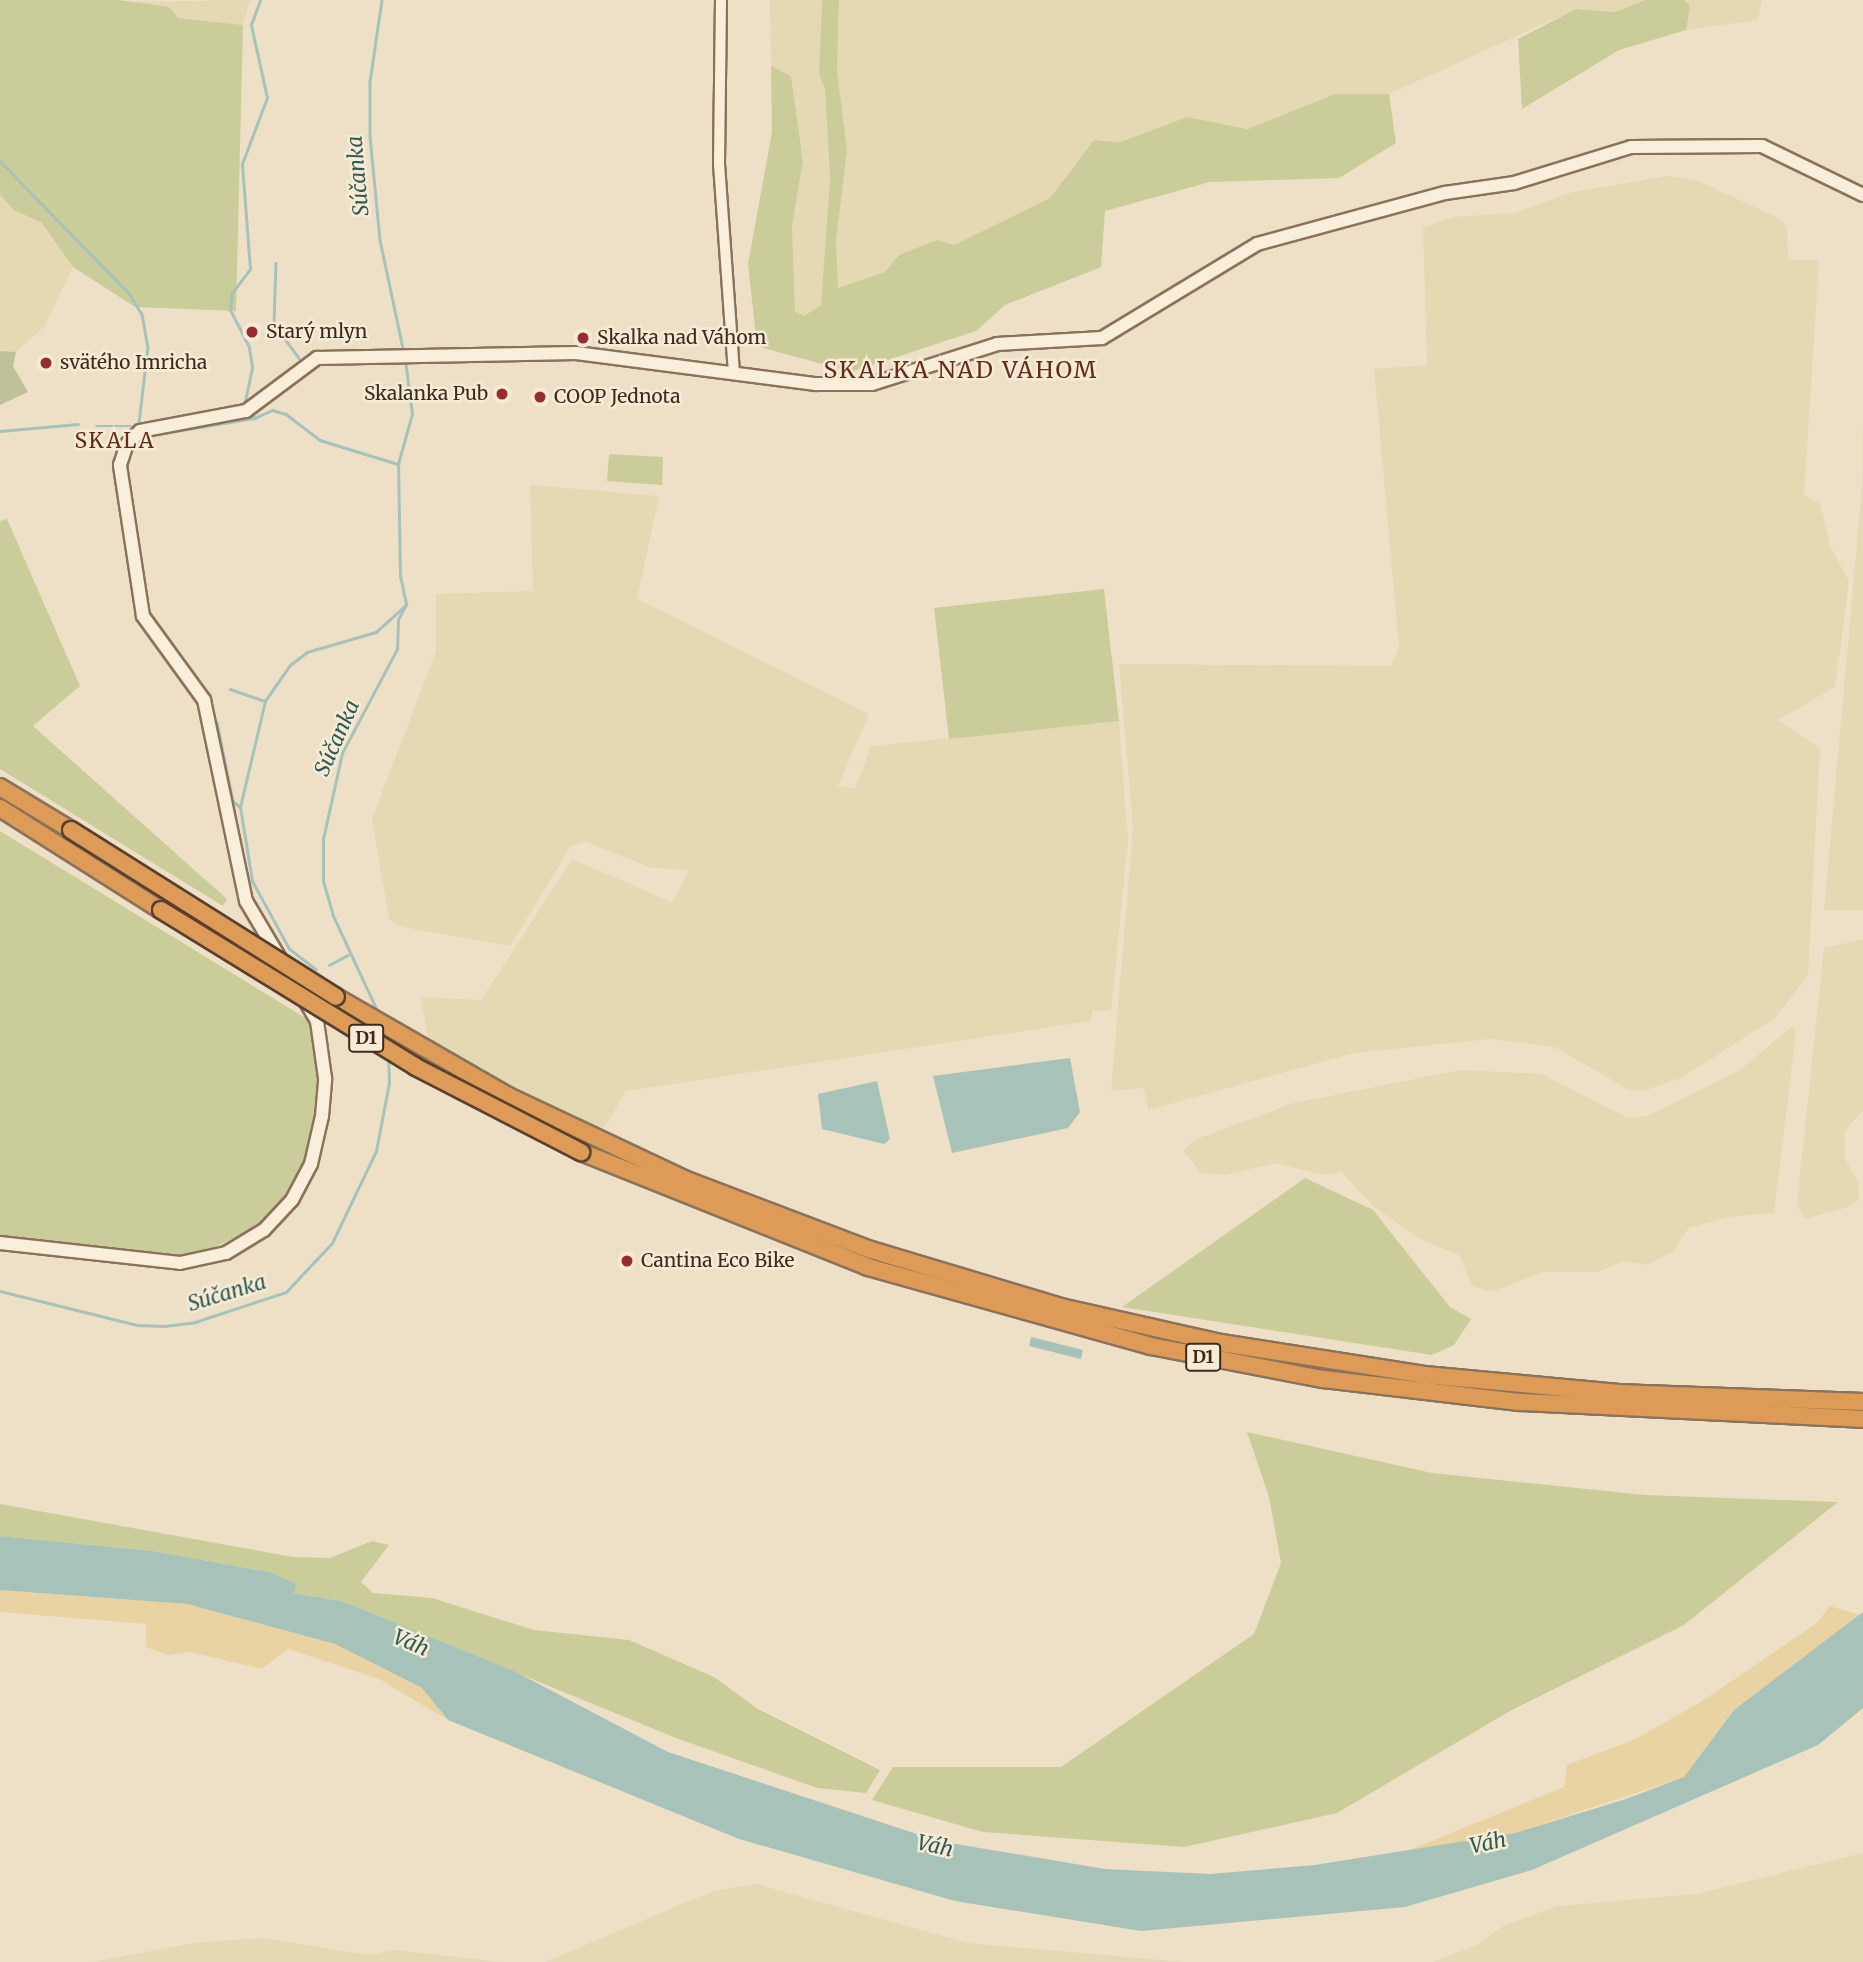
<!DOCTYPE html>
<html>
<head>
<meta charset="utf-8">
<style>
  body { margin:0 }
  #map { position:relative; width:1863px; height:1962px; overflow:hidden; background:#eee0c6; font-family:Merriweather,serif }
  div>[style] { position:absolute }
  .farmland>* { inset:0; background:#e4d9b3 }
  .green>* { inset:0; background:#cacd99 }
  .sand>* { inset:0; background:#ead3a3 }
  .cemetery>* { inset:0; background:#bfc298 }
  .water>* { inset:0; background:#a7c2b9 }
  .stream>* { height:2.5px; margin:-1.25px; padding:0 1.25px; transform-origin:1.25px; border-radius:1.25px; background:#a7c2b9 }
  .roads { filter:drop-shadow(2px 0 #8a725b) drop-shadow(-2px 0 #8a725b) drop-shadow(0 2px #8a725b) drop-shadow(0 -2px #8a725b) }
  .tertiary>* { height:10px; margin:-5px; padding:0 5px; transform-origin:5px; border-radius:5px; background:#f9eed9 }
  .secondary>* { height:12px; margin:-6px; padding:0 6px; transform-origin:6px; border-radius:6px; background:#f9eed9 }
  .motorway>* { height:16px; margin:-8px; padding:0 8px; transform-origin:8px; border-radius:8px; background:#dd9b57 }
  .bridges { filter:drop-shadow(2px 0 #58402f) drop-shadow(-2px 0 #58402f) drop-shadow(0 2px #58402f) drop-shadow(0 -2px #58402f) }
  .motorway-bridge>* { height:16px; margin:-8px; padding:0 8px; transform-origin:8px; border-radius:8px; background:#dd9b57 }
  .dots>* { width:19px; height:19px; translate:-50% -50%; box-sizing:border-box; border:4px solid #f6ebd5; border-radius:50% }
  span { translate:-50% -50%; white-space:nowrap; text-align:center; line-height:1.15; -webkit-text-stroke:5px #f6ebd5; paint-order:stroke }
  .shield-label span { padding:2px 5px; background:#f6ebd5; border:2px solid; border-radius:5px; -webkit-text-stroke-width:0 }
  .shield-label { font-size:18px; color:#3a2b1f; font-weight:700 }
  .poi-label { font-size:19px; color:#3a2b1f }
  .left { translate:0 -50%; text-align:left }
  .right { translate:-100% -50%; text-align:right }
  .water-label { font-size:21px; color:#2f5a55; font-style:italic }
  .neighbourhood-label { font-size:21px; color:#672a1f; letter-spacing:2px }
  .quarter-label { font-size:23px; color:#672a1f; letter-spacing:2px }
</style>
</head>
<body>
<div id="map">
  <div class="farmland">
    <i style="clip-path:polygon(250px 0,243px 25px,178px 18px,119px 2px)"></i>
    <i style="clip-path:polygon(770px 0,822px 0,819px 74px,825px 88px,830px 180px,821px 305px,804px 316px,795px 311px,792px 226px,803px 161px,791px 77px,771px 66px)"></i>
    <i style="clip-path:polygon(839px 0,1645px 0,1615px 12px,1576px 9px,1389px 94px,1335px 94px,1248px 129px,1187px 117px,1120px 142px,1094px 140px,1050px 198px,954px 245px,899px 255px,885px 272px,838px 288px,836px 241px,847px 150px,837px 70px)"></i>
    <i style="clip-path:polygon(1684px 0,1762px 0,1758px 20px,1686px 30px,1690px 6px)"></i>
    <i style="clip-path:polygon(1666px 176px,1697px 180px,1780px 219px,1787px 227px,1788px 260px,1819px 260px,1804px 495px,1820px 504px,1831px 548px,1849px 581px,1835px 687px,1778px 720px,1820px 748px,1808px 975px,1775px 1018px,1681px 1078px,1643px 1091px,1627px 1089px,1555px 1047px,1490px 1039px,1354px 1053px,1148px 1110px,1144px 1088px,1111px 1091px,1133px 829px,1119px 664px,1391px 666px,1399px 647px,1374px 369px,1427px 365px,1423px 228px,1454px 217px,1515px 213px,1569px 193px)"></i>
    <i style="clip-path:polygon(0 195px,14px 210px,42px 223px,73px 267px,44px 327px,16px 352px,0 351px)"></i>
    <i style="clip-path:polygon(1863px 414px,1863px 910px,1824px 910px,1862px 488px)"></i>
    <i style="clip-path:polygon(530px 485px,659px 496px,637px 599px,869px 714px,838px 786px,855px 789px,871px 746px,1119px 721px,1128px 840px,1111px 1011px,1092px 1011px,1091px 1021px,626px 1091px,606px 1125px,572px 1152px,569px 1132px,429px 1082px,429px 1045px,421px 997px,481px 1000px,572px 859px,672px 902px,689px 870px,652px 868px,586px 842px,571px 846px,510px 946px,397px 926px,389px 919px,372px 819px,436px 651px,436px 594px,533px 591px)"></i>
    <i style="clip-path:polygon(1863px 939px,1863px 1110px,1845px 1131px,1845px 1159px,1858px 1181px,1859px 1199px,1846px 1208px,1804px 1219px,1797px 1204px,1824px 948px)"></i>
    <i style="clip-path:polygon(1792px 1026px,1796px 1031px,1774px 1213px,1728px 1217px,1689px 1228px,1672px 1252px,1647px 1265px,1623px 1261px,1598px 1272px,1543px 1272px,1491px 1292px,1472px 1286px,1459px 1255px,1420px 1239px,1374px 1207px,1341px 1172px,1323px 1175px,1276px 1163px,1225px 1175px,1201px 1173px,1183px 1151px,1194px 1140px,1294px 1103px,1460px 1070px,1542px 1074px,1628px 1118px,1647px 1116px,1739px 1071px)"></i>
    <i style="clip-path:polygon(1863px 1853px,1863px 1962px,1433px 1962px,1475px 1946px,1505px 1925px,1558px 1906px,1696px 1894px)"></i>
    <i style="clip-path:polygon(756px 1884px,968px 1943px,1184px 1962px,545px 1962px,713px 1891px)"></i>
    <i style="clip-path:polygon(264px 1938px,368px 1955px,395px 1950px,501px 1962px,94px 1962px,193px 1943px)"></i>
  </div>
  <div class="green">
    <i style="clip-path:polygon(0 0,119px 0,169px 7px,178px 18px,243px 25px,236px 311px,135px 307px,73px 267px,42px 223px,14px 210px,0 195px)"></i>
    <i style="clip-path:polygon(822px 0,839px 0,837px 70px,847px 150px,836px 241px,838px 288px,885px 272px,899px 255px,937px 240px,954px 245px,1050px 198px,1094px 140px,1120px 142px,1187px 117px,1248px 129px,1335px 94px,1389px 94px,1396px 143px,1339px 178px,1210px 182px,1105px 211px,1101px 267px,1005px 305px,976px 331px,851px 372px,757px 346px,748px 264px,772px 132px,771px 66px,791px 76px,803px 161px,792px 226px,795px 311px,804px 316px,821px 305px,830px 180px,825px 88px,819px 74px)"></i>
    <i style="clip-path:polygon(1645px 0,1684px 0,1690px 6px,1686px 30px,1619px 50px,1522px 109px,1518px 39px,1576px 9px,1615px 12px)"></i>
    <i style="clip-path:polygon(609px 454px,663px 457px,662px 485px,607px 481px)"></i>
    <i style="clip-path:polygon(7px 519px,80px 686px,33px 726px,227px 899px,223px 906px,0 769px,0 521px)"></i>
    <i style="clip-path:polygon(1104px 589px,1119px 721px,949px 739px,934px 608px)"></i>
    <i style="clip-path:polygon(0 831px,307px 1019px,317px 1033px,320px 1061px,310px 1143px,298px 1181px,263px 1224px,202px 1253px,168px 1255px,0 1237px)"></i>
    <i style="clip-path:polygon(1305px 1178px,1373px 1210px,1450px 1307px,1471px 1319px,1454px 1345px,1432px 1355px,1122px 1307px)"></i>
    <i style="clip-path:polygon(1247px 1432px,1432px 1473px,1645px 1495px,1838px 1502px,1684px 1625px,1510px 1711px,1337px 1813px,1184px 1847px,983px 1832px,872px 1800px,893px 1767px,1061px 1767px,1254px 1634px,1281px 1563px,1269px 1497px)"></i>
    <i style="clip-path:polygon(0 1504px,293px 1557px,330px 1558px,372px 1541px,389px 1545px,361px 1582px,373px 1593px,432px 1598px,534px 1630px,629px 1640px,714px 1677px,758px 1709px,880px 1770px,866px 1793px,817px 1788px,676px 1738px,341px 1601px,294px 1593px,269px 1572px,153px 1551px,0 1536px)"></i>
  </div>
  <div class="sand">
    <i style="clip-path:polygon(0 1590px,187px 1604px,335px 1644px,422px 1688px,448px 1720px,379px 1679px,288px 1649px,262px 1669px,190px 1652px,168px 1655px,146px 1647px,146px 1624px,0 1612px)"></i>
    <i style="clip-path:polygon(1830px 1606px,1860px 1615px,1734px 1710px,1684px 1777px,1515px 1833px,1404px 1852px,1564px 1787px,1567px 1765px,1633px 1740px,1701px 1702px,1817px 1623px)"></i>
  </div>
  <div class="cemetery">
    <i style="clip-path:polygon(0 351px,16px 352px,13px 366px,28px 392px,0 405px)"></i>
  </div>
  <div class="water">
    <i style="clip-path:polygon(1070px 1058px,1080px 1112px,1068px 1128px,952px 1153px,933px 1076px)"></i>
    <i style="clip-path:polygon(877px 1081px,890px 1139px,884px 1144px,822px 1129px,818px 1094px)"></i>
    <i style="clip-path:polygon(1031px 1337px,1083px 1350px,1081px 1359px,1029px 1346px)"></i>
    <i style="clip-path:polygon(0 1536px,153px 1551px,269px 1572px,296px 1584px,294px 1593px,341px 1601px,516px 1672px,668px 1752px,938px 1841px,1105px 1869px,1210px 1874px,1315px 1865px,1515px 1833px,1626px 1799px,1684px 1777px,1734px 1710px,1863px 1612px,1863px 1708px,1818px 1745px,1532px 1870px,1405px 1907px,1141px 1931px,955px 1901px,739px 1839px,448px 1720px,422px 1688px,335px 1644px,187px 1604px,0 1590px)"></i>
  </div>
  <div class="stream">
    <i style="left:382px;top:0;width:83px;rotate:98.3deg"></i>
    <i style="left:370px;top:82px;width:54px;rotate:90deg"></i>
    <i style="left:370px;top:136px;width:104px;rotate:84.5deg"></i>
    <i style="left:380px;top:240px;width:116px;rotate:78deg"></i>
    <i style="left:0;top:161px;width:183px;rotate:45.7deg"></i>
    <i style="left:128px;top:292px;width:26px;rotate:58deg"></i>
    <i style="left:142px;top:314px;width:34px;rotate:80deg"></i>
    <i style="left:148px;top:347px;width:77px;rotate:96.8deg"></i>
    <i style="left:276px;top:263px;width:61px;rotate:91.9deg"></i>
    <i style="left:274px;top:324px;width:42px;rotate:53.7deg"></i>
    <i style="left:245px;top:401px;width:35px;rotate:-78deg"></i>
    <i style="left:252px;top:367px;width:20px;rotate:-99deg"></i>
    <i style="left:249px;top:347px;width:42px;rotate:-117.2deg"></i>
    <i style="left:230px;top:310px;width:17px;rotate:-83deg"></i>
    <i style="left:232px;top:293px;width:30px;rotate:-53deg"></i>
    <i style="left:250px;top:269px;width:105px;rotate:-94.4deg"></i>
    <i style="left:242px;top:164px;width:71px;rotate:-69.3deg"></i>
    <i style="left:267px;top:98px;width:75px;rotate:-102.4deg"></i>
    <i style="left:251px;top:25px;width:27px;rotate:-70deg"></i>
    <i style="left:252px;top:413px;width:6px;rotate:59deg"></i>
    <i style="left:255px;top:418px;width:19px;rotate:-25deg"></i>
    <i style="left:272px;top:410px;width:15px;rotate:16deg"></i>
    <i style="left:286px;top:414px;width:43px;rotate:37.4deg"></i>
    <i style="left:320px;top:440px;width:82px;rotate:17.1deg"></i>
    <i style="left:96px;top:426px;width:35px"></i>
    <i style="left:0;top:431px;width:78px;rotate:-5.1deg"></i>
    <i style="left:158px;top:434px;width:97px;rotate:-9.5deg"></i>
    <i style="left:230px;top:689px;width:36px;rotate:19deg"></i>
    <i style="left:217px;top:722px;width:81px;rotate:78.6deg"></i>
    <i style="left:233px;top:801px;width:9px;rotate:41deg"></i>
    <i style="left:329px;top:965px;width:21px;rotate:-28deg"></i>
    <i style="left:316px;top:970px;width:34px;rotate:-142deg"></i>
    <i style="left:289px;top:949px;width:77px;rotate:-118.6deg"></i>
    <i style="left:252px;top:881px;width:75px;rotate:-99.2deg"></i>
    <i style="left:240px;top:807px;width:109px;rotate:-76.7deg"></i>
    <i style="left:265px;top:701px;width:44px;rotate:-55.2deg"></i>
    <i style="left:290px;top:665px;width:21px;rotate:-37deg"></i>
    <i style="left:307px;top:652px;width:72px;rotate:-16.2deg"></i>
    <i style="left:376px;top:632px;width:38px;rotate:-42deg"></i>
    <i style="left:378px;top:1013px;width:107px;rotate:-114.9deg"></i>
    <i style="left:333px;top:916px;width:36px;rotate:-106deg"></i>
    <i style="left:323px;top:881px;width:42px;rotate:-90deg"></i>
    <i style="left:323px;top:839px;width:88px;rotate:-77.5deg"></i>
    <i style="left:342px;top:753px;width:118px;rotate:-62.1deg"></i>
    <i style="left:397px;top:649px;width:29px;rotate:-88deg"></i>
    <i style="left:398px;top:620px;width:18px;rotate:-63deg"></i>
    <i style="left:406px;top:604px;width:29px;rotate:-102deg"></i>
    <i style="left:400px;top:576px;width:112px;rotate:-91deg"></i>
    <i style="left:398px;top:464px;width:52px;rotate:-74.4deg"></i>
    <i style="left:412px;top:414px;width:54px;rotate:-97.4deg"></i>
    <i style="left:0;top:1291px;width:141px;rotate:13.9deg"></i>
    <i style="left:137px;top:1325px;width:27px;rotate:2deg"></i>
    <i style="left:164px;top:1326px;width:31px;rotate:-7deg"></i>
    <i style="left:195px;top:1322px;width:96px;rotate:-18.2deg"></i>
    <i style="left:286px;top:1292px;width:67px;rotate:-46.8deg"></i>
    <i style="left:332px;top:1243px;width:102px;rotate:-64.4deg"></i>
    <i style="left:376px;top:1151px;width:69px;rotate:-79.2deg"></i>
    <i style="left:389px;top:1083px;width:26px;rotate:-92deg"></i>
  </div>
  <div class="roads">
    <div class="tertiary">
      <i style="left:721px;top:0;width:164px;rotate:90.7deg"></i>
      <i style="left:719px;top:164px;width:208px;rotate:85.9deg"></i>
    </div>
    <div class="secondary">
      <i style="left:0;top:1243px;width:181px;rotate:6.3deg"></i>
      <i style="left:180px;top:1263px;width:47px;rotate:-12.3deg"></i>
      <i style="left:226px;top:1253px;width:44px;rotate:-31.2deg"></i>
      <i style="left:264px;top:1230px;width:41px;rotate:-47deg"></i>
      <i style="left:292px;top:1200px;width:41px;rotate:-62.2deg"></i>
      <i style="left:311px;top:1164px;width:49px;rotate:-77.1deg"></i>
      <i style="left:322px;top:1116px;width:38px;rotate:-85deg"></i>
      <i style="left:325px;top:1078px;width:58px;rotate:-98deg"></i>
      <i style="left:317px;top:1021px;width:139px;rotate:-120.6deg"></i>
      <i style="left:246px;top:901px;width:205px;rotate:-101.8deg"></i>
      <i style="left:204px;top:700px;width:104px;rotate:-126deg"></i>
      <i style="left:143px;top:616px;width:153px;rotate:-98.7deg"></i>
      <i style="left:120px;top:465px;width:22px;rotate:-72deg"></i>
      <i style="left:127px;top:444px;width:18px;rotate:-45deg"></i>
      <i style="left:140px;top:431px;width:108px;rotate:-10.7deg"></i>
      <i style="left:246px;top:411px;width:89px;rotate:-36.7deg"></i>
      <i style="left:317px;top:358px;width:259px;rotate:-1.1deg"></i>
      <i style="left:576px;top:353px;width:242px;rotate:7.4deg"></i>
      <i style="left:816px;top:384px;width:56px"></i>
      <i style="left:872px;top:384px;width:131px;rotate:-17.7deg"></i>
      <i style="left:997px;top:344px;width:105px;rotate:-3.3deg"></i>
      <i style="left:1102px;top:338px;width:181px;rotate:-31.2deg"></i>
      <i style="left:1257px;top:244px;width:195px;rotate:-15.2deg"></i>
      <i style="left:1445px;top:193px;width:70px;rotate:-8.2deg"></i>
      <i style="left:1514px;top:183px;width:122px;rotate:-17.1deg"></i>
      <i style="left:1631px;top:147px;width:131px;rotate:-0.4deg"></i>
      <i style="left:1762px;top:146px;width:112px;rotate:25.9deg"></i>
    </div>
    <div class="motorway">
      <i style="left:0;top:787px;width:83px;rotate:31.2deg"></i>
      <i style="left:0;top:808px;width:191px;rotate:32.4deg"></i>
      <i style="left:336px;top:997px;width:198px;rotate:29.9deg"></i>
      <i style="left:508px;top:1096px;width:195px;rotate:25.2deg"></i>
      <i style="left:684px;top:1179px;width:200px;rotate:20.8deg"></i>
      <i style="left:871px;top:1250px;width:198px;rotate:16.7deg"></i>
      <i style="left:1061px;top:1307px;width:164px;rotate:12.7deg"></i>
      <i style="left:1221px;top:1343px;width:206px;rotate:8.9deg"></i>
      <i style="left:1425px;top:1375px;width:195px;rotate:5.3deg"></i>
      <i style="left:1619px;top:1393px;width:244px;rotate:2.1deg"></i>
      <i style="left:581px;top:1152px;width:309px;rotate:21.8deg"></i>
      <i style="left:868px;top:1267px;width:294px;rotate:15.6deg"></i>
      <i style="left:1151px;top:1346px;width:175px;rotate:10.9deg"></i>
      <i style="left:1323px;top:1379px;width:198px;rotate:6.7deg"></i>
      <i style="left:1520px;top:1402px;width:343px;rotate:2.8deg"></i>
    </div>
  </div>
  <div class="bridges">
    <div class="motorway-bridge">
      <i style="left:71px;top:830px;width:313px;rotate:32.2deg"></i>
      <i style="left:161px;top:910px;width:299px;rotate:31.6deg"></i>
      <i style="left:416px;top:1067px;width:186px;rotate:27.3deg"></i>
    </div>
  </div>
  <div class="dots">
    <i style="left:252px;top:332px;background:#992b32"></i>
    <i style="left:583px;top:338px;background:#992b32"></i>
    <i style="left:46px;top:363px;background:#992b32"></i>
    <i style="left:502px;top:394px;background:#992b32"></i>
    <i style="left:540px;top:397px;background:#992b32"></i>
    <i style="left:627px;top:1261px;background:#992b32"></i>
  </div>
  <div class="shield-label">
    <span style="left:366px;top:1038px">D1</span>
    <span style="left:1203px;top:1357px">D1</span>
  </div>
  <div class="poi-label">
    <span class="left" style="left:266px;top:332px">Starý mlyn</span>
    <span class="left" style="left:597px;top:338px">Skalka nad Váhom</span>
    <span class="left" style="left:60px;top:363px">svätého Imricha</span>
    <span class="right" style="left:488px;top:394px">Skalanka Pub</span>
    <span class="left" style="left:554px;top:397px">COOP Jednota</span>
    <span class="left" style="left:641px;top:1261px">Cantina Eco Bike</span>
  </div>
  <div class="water-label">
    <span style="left:358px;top:176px;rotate:-95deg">Súčanka</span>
    <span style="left:337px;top:738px;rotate:-66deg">Súčanka</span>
    <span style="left:227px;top:1293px;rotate:-17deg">Súčanka</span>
    <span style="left:411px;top:1643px;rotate:23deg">Váh</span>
    <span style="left:1488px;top:1843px;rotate:-12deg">Váh</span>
    <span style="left:935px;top:1846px;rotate:13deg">Váh</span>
  </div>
  <div class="neighbourhood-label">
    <span style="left:115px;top:441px">SKALA</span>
  </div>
  <div class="quarter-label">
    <span style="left:961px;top:370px">SKALKA NAD VÁHOM</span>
  </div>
</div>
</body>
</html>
